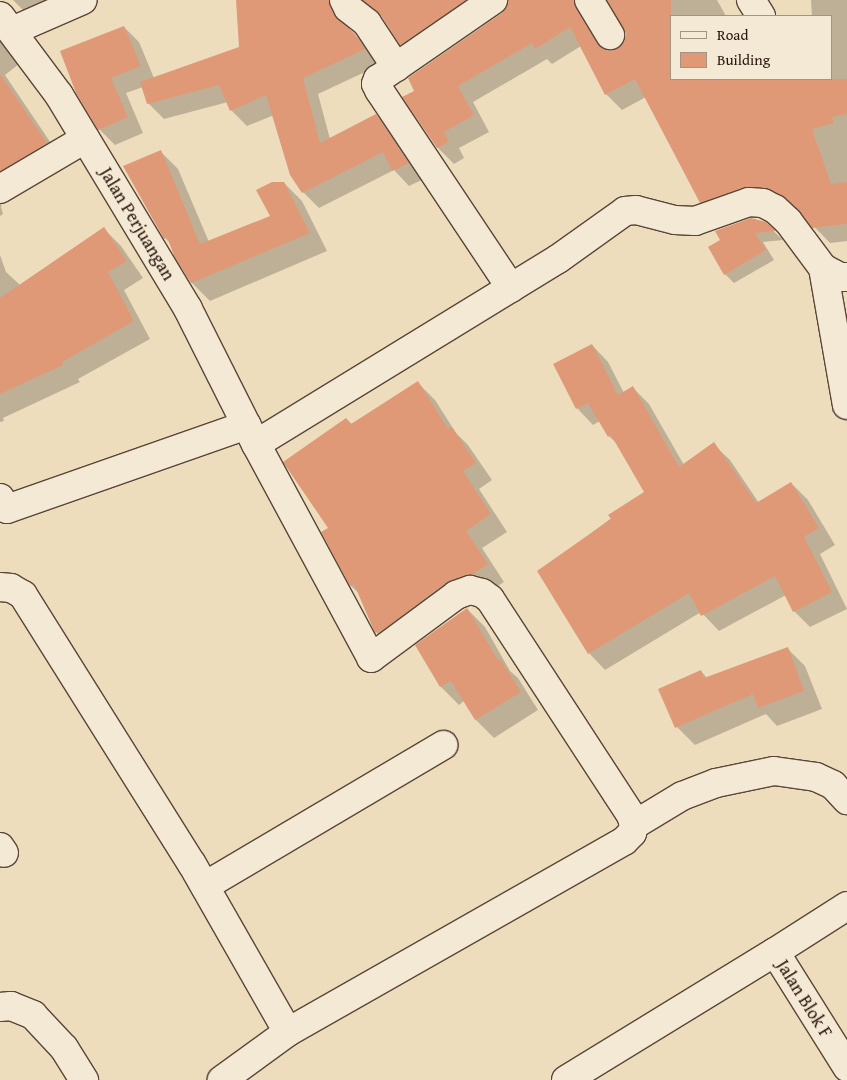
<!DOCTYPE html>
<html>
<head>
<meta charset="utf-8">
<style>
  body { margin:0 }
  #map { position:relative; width:847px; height:1080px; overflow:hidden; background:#eeddbd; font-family:"Gentium Book Plus",serif }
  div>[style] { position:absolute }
  .shadow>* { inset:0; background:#0003 }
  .building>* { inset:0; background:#df9977 }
  .roads { filter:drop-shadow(1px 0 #5a4638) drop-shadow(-1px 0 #5a4638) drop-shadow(0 1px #5a4638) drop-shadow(0 -1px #5a4638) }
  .street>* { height:28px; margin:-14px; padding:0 14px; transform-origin:14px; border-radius:14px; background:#f4e9d4 }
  span { translate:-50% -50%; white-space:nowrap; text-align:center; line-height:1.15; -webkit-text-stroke:4px #f4e9d4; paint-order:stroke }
  .street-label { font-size:18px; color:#28140c }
  .legend { position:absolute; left:670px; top:15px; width:162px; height:65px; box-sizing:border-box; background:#f4e9d4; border:1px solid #a29484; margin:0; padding:6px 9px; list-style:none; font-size:15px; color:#28140c }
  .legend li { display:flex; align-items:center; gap:10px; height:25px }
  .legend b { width:25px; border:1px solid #a29484 }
</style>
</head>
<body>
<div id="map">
  <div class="shadow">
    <i style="clip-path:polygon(13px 0,64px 0,28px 15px)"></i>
    <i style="clip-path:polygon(237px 0,360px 0,354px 1px,344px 16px,349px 29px,371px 51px,380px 65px,318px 94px,330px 139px,376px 115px,392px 131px,424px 179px,409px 186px,394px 170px,319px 208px,303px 192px,274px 115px,247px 126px,231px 110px,228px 102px,164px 119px,148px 103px,143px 87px,126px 93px,143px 133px,115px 145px,99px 129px,77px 92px,124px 27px,139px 42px,154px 78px,241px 48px)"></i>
    <i style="clip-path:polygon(362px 0,508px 0,500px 3px,417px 60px,401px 44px,385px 19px)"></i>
    <i style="clip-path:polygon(509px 0,604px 0,591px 25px,611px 52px,619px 49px,624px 44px,627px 35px,606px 0,717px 0,726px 16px,671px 16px,671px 79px,831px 79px,831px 16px,812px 16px,811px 0,847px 0,847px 241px,830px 243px,800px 212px,781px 203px,717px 218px,701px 202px,646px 97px,622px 110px,606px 94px,581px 46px,552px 64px,547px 59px,473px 102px,489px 132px,459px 148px,464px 158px,454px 164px,438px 148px,404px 97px,416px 91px,503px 13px,508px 7px)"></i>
    <i style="clip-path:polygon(0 34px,19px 64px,5px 75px,63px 161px,3px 199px,1px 207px,3px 214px,0 216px)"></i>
    <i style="clip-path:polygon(160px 151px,178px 169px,209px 242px,271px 217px,284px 183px,302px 201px,327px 251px,210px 301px,192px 283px,171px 244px,165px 238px)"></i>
    <i style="clip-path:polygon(765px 223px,783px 240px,763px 242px,774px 260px,734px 283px,725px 274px,709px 247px)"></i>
    <i style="clip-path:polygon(104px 229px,121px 246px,143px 278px,124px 290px,150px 339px,78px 379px,80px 382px,3px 418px,4px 421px,0 422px,0 255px,6px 272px,20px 285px)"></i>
    <i style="clip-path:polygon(592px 345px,608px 362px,624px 393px,633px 388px,649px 404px,684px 465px,713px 444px,730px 460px,759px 503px,791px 483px,808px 500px,835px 545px,820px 554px,847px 609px,810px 627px,794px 611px,786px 595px,719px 631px,701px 612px,605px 670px,589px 653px,539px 572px,645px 493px,618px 445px,609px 436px,600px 421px,593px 425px,577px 408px)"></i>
    <i style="clip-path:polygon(418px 383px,435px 400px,456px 433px,468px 445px,492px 480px,479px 489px,507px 532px,482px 548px,504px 582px,490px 591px,464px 599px,393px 649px,376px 632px,360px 594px,351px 586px,322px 532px,329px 528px,346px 419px,352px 424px)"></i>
    <i style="clip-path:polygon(467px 609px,485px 627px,510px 671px,518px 678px,538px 710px,494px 738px,476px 720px,464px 701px,459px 705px,441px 687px,417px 645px)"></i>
    <i style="clip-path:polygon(787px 648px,805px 666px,822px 709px,777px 726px,766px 714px,695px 745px,677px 727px,701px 671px,707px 678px)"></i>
  </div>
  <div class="building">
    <i style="clip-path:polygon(236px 0,329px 0,334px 15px,355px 34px,365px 49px,303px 78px,320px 143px,376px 114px,409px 163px,392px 171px,383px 152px,302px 193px,290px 175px,266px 95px,230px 111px,219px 85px,147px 104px,140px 82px,239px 47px)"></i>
    <i style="clip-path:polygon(363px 0,466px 0,400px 45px,380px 14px)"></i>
    <i style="clip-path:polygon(508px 0,573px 0,576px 8px,597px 43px,602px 48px,610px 51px,618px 48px,624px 42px,626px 34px,607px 0,671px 0,671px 79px,847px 79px,847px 114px,832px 117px,834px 123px,812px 129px,831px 184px,847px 182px,847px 224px,812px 228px,786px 198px,764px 187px,744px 187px,700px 203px,635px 79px,605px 95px,570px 27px,535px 49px,532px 43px,458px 86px,474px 115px,444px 132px,449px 142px,437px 148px,402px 97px,414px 91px,408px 78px,502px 13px,507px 7px)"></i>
    <i style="clip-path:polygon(124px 26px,141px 66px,111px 78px,128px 117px,98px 130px,76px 93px,60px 51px)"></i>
    <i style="clip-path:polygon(0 74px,47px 143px,0 171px)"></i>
    <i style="clip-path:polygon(161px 150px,200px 244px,270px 216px,256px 190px,272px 182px,284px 182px,310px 233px,191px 283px,175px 258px,167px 237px,164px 239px,123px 166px)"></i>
    <i style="clip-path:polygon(751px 218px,766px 222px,776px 231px,755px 233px,766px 250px,724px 275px,708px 247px,720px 240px,715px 231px)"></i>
    <i style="clip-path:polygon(104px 227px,127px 261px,108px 272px,134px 321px,62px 362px,63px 365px,0 394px,0 298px)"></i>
    <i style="clip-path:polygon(592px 344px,618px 395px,633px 386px,679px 467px,714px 442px,756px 503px,791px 482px,819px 528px,804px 537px,832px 592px,793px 612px,775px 576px,701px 616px,689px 593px,588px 654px,537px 571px,611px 519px,608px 515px,644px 492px,611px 435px,608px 437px,588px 403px,576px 409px,553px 364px)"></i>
    <i style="clip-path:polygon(418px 381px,448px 429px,452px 427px,476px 463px,463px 471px,491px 514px,466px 531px,488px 564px,472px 575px,447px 582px,384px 629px,375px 633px,354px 584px,350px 586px,321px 532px,328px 528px,283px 462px,346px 418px,351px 424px)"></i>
    <i style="clip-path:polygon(467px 608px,498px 660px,500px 659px,521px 692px,475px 720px,451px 681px,440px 687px,415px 645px)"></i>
    <i style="clip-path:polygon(788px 647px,804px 691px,758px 708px,753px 694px,675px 728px,658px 689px,701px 670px,704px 678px)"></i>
  </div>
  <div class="roads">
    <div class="street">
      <i style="left:344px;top:0;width:9px;rotate:63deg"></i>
      <i style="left:348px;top:8px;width:24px;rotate:38deg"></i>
      <i style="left:367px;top:23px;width:53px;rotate:56.6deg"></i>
      <i style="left:396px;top:67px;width:22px;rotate:146deg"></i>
      <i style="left:378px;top:79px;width:5px;rotate:112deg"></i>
      <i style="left:376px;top:84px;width:7px;rotate:63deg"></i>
      <i style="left:379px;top:90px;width:238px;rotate:56.3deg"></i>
      <i style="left:589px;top:0;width:41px;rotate:59deg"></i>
      <i style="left:751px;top:0;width:19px;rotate:58deg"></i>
      <i style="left:0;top:16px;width:99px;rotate:53.2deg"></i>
      <i style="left:59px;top:95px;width:250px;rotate:58.9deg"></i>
      <i style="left:188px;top:309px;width:151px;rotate:63.3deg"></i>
      <i style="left:256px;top:444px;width:243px;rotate:61.7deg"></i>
      <i style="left:371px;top:658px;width:106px;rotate:-36.5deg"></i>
      <i style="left:456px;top:595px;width:15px;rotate:-20deg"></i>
      <i style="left:470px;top:590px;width:12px;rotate:14deg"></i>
      <i style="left:482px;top:593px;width:10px;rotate:37deg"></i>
      <i style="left:490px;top:599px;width:258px;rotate:56.9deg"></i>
      <i style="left:631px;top:815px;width:10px;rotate:73deg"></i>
      <i style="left:634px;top:825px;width:8px;rotate:104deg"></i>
      <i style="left:632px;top:833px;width:11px;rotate:135deg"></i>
      <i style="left:624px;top:841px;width:386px;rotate:150.4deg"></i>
      <i style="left:288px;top:1032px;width:82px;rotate:144deg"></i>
      <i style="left:12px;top:31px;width:77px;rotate:-23.6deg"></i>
      <i style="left:396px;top:67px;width:118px;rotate:-34.6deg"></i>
      <i style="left:0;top:189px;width:99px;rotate:-30.5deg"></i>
      <i style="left:823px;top:268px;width:139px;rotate:80.1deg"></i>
      <i style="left:256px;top:444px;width:354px;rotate:-31.5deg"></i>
      <i style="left:558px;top:259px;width:82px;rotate:-35.6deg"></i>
      <i style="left:625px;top:211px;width:11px;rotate:-5deg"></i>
      <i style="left:636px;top:210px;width:40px;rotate:14.4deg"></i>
      <i style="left:675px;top:220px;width:20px;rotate:3deg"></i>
      <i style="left:695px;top:221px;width:57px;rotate:-19.4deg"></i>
      <i style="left:749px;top:202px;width:14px;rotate:4deg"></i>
      <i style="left:763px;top:203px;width:13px;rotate:27deg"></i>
      <i style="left:775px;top:209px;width:18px;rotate:43deg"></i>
      <i style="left:788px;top:221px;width:59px;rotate:53.3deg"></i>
      <i style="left:823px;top:268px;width:19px;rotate:28deg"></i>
      <i style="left:840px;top:277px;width:7px"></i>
      <i style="left:0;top:498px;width:13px;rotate:58deg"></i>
      <i style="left:7px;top:509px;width:254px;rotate:-19.3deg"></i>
      <i style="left:0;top:587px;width:11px;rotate:5deg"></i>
      <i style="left:11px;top:588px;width:14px;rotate:30deg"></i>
      <i style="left:23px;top:595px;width:318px;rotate:57.9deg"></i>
      <i style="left:192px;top:864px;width:193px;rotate:60.3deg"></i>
      <i style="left:634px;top:825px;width:56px;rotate:-31.1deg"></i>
      <i style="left:682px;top:796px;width:36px;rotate:-21deg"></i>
      <i style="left:716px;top:783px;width:59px;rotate:-11.7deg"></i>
      <i style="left:774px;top:771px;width:42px;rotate:8.1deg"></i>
      <i style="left:816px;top:777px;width:19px;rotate:25deg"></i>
      <i style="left:833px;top:785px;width:21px;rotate:47deg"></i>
      <i style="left:0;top:847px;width:7px;rotate:56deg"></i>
      <i style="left:205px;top:886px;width:277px;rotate:-30.6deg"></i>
      <i style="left:847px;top:906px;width:85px;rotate:147.4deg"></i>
      <i style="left:775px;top:952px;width:136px;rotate:57.9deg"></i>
      <i style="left:0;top:1007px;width:11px;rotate:-5deg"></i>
      <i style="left:11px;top:1006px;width:24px;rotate:22deg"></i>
      <i style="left:33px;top:1015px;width:45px;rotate:46.8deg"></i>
      <i style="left:64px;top:1048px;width:38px;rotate:58deg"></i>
      <i style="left:566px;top:1080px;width:245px;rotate:-31.5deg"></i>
    </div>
  </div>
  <div class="street-label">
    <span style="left:137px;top:224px;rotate:59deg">Jalan Perjuangan</span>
    <span style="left:804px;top:999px;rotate:58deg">Jalan Blok F</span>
  </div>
  <ul class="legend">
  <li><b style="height:6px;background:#f4e9d4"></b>Road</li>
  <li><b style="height:14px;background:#df9977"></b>Building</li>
  </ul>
</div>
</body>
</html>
